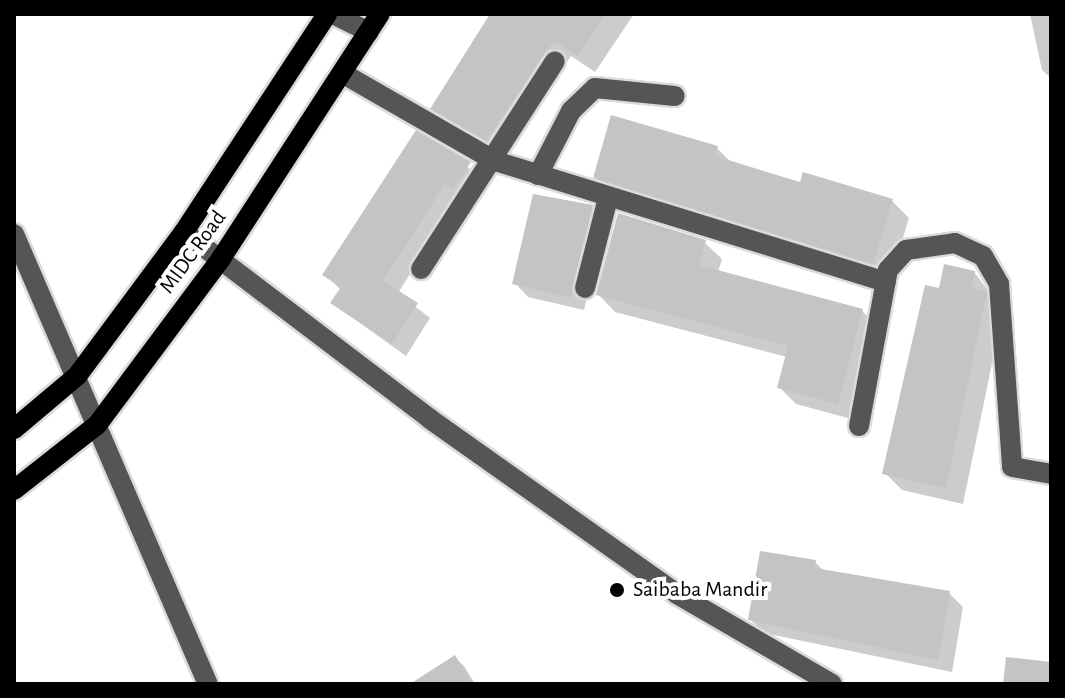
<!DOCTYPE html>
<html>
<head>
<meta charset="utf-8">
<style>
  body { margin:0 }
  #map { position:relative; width:1065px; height:698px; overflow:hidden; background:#fff; font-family:"Alegreya Sans",sans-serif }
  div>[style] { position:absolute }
  .shadow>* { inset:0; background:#0003 }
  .building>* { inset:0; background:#c4c4c4 }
  .roads { filter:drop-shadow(2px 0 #dbdbdb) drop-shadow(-2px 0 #dbdbdb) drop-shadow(0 2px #dbdbdb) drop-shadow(0 -2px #dbdbdb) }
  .minor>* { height:20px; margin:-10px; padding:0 10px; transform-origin:10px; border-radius:10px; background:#555 }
  .major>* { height:20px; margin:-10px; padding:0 10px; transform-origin:10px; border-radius:10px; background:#000 }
  .dots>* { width:22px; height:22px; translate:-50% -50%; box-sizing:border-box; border:4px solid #fff; border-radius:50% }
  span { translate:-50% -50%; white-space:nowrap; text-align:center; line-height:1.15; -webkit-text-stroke:8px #fff; paint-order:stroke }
  .street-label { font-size:22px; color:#000 }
  .poi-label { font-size:22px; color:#000 }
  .left { translate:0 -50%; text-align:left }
  .frame { position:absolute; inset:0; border:16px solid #000; pointer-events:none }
</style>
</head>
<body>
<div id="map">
  <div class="shadow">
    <i style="clip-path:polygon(494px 14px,634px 14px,595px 72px,571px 56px,504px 156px,449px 125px,432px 108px)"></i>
    <i style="clip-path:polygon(1030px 14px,1051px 14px,1051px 78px,1042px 70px)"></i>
    <i style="clip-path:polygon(416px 133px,484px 178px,460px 196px,398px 293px,430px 318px,406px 356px,332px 303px,341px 290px,325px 275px)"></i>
    <i style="clip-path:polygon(717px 148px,732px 163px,801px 184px,892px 201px,909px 218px,890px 280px,612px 194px,595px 177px)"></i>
    <i style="clip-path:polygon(592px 207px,605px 220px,584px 310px,528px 297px,515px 283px)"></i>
    <i style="clip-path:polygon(704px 242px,722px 259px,718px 272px,862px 311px,879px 328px,855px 420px,796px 404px,779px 387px,787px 357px,615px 312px,598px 294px)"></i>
    <i style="clip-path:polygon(974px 272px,1003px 310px,963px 504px,902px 490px,885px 473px,940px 290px)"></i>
    <i style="clip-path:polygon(815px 562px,825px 572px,949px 593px,963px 607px,952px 672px,764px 633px,750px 619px)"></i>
    <i style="clip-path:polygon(454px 657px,464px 666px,475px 684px,443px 684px)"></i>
  </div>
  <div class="building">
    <i style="clip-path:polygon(490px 14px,606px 14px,577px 56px,554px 41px,486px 141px,430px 109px)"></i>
    <i style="clip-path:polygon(611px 115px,718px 146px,715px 156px,800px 182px,803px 172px,893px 199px,873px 264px,593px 178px)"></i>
    <i style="clip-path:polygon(416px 130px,471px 162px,453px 189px,445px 184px,383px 281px,418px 303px,392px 344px,330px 303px,341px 287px,322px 275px)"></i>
    <i style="clip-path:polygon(533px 194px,593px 205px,570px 298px,512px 284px)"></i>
    <i style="clip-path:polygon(618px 213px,706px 240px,699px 265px,863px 309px,838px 404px,777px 388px,788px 346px,596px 295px)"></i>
    <i style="clip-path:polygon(944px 264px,975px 271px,971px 288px,987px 292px,946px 488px,882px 474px,925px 285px,939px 288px)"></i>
    <i style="clip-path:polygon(760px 551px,816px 560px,815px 568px,950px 591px,938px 660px,748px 620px)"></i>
    <i style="clip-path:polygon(455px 655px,473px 684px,410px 684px)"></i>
    <i style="clip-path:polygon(1006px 657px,1051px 662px,1051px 684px,1003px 684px)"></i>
  </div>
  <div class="roads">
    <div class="minor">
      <i style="left:333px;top:14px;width:40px;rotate:26.6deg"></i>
      <i style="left:342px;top:73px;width:177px;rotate:29.9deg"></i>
      <i style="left:495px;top:161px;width:409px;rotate:17.2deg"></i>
      <i style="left:538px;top:175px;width:72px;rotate:-62.7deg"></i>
      <i style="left:571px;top:111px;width:33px;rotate:-44deg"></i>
      <i style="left:595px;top:88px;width:80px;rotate:5.7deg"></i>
      <i style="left:184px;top:232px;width:309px;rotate:37.2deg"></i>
      <i style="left:430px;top:419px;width:303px;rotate:35.3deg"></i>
      <i style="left:677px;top:594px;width:179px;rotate:30.1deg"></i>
      <i style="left:14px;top:234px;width:490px;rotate:66.7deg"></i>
      <i style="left:421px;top:269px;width:247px;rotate:-57.2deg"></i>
      <i style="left:585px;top:288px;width:93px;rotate:-75.7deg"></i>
      <i style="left:859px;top:426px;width:159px;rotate:-79.5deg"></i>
      <i style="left:888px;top:270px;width:27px;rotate:-48deg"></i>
      <i style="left:906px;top:250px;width:49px;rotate:-8.1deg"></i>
      <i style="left:955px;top:243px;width:31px;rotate:25deg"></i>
      <i style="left:983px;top:256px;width:32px;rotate:60deg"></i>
      <i style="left:999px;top:284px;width:183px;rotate:85.9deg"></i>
      <i style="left:1012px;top:467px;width:40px;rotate:10deg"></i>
    </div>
    <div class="major">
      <i style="left:14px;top:429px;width:82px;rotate:-40.1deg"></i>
      <i style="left:77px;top:376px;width:179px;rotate:-53.4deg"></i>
      <i style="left:184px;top:232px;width:261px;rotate:-56.7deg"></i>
      <i style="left:14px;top:490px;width:105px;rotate:-38.1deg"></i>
      <i style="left:97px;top:425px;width:209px;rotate:-53.3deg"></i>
      <i style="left:222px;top:257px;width:290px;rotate:-57deg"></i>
    </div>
  </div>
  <div class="dots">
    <i style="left:617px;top:590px;background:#000"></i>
  </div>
  <div class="street-label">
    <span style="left:193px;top:252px;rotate:-54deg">MIDC Road</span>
  </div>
  <div class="poi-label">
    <span class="left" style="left:633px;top:590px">Saibaba Mandir</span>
  </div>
  <div class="frame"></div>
</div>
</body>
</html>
